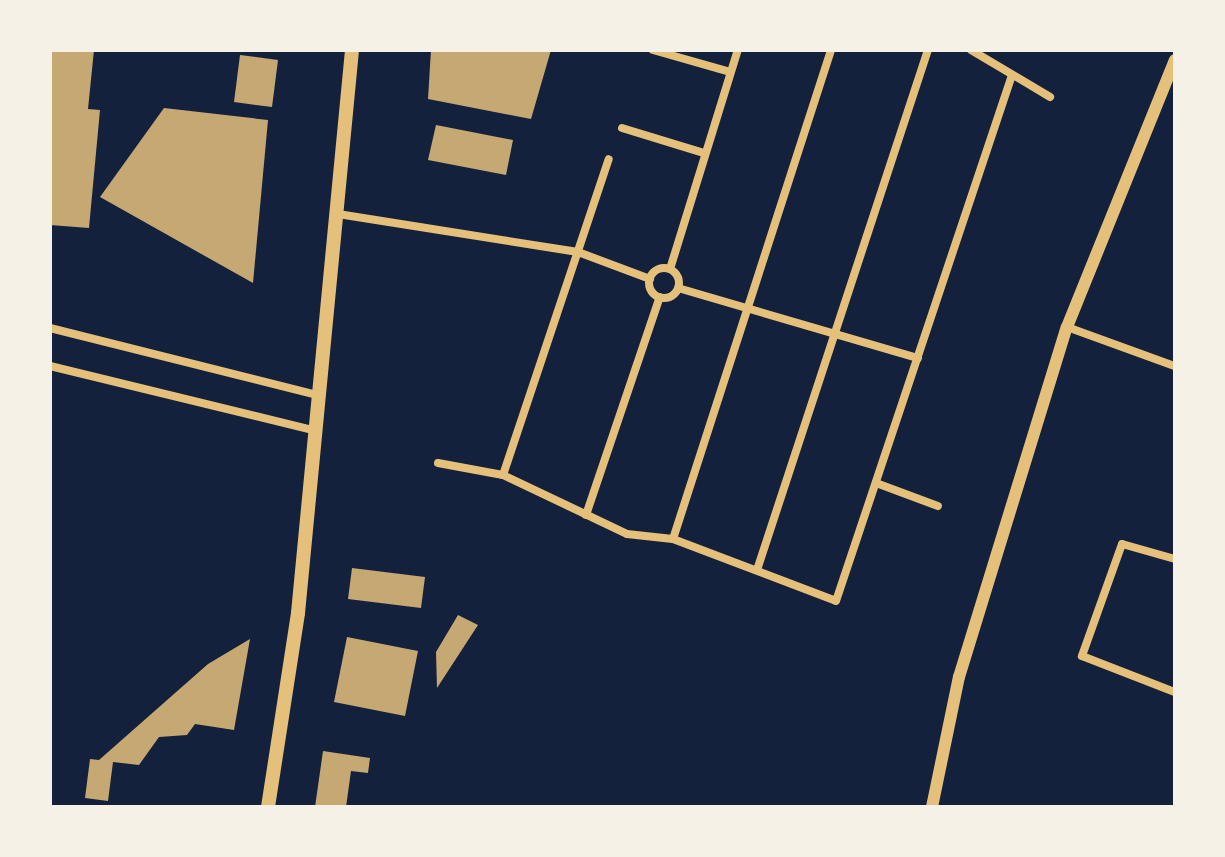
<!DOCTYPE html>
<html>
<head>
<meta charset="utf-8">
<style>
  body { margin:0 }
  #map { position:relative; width:1225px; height:857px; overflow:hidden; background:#14213d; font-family:"DejaVu Sans",sans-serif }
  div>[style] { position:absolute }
  .building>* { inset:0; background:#c6a872 }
  .minor>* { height:8px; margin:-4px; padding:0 4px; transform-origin:4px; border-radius:4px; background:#e5c07b }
  .minor>.ring { margin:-4px; padding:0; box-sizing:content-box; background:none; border:8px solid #e5c07b; border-radius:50% }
  .tertiary>* { height:12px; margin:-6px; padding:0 6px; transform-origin:6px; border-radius:6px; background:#e5c07b }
  .primary>* { height:14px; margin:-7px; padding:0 7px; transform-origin:7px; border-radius:7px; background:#e5c07b }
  span { translate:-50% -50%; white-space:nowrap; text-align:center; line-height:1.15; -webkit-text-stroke:8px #f6f1e7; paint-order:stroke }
  .frame { position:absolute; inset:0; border:52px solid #f6f1e7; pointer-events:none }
</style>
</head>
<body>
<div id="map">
  <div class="building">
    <i style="clip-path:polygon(50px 50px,94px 50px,88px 109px,100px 110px,89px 228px,50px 225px)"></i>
    <i style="clip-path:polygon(431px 50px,551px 50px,531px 119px,428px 99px)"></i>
    <i style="clip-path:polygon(240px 55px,278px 60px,272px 107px,234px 102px)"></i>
    <i style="clip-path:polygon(164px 108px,268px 120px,253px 283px,100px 197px)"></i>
    <i style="clip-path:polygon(436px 125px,513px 140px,506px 175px,428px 160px)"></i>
    <i style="clip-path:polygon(352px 568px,425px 577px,421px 608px,348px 599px)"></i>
    <i style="clip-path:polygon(458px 615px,478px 625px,437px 688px,436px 652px)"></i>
    <i style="clip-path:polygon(347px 637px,418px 651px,405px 716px,334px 702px)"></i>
    <i style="clip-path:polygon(250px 639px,234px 730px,195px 724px,187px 735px,159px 737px,139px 765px,113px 762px,108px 801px,85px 798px,90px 759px,99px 760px,208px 664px)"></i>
    <i style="clip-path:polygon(323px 751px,370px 758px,368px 773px,351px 771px,346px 807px,315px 807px)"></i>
  </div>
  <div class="minor">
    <i style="left:653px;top:50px;width:80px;rotate:15.9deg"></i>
    <i style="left:971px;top:50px;width:92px;rotate:30.7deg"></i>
    <i style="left:622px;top:128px;width:86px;rotate:17deg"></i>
    <i style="left:338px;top:214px;width:243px;rotate:9deg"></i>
    <i style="left:578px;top:252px;width:77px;rotate:20.6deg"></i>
    <i class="ring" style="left:649px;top:268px;width:22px;height:22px"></i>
    <i style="left:670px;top:269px;width:229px;rotate:-72.8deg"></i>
    <i style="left:678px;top:288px;width:250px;rotate:16.3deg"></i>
    <i style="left:1067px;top:327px;width:115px;rotate:19.9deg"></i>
    <i style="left:50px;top:328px;width:278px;rotate:14.1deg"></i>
    <i style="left:50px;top:366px;width:275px;rotate:13.7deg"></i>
    <i style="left:438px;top:463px;width:66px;rotate:10.5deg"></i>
    <i style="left:503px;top:475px;width:137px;rotate:25.4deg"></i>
    <i style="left:627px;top:534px;width:46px;rotate:6.2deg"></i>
    <i style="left:673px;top:539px;width:174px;rotate:20.8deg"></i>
    <i style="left:836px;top:601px;width:555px;rotate:-71.5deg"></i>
    <i style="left:503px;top:475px;width:333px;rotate:-71.5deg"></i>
    <i style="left:876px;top:483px;width:66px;rotate:20.4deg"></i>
    <i style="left:586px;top:515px;width:230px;rotate:-71.3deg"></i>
    <i style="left:673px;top:539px;width:514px;rotate:-72.09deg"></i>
    <i style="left:1175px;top:559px;width:55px;rotate:-164.2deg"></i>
    <i style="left:1122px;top:544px;width:119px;rotate:109.7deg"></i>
    <i style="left:1082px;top:656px;width:100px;rotate:21.2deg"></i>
    <i style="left:757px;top:570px;width:547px;rotate:-71.8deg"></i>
  </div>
  <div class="tertiary">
    <i style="left:932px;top:807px;width:133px;rotate:-78.3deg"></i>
    <i style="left:959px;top:677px;width:366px;rotate:-72.9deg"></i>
    <i style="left:1067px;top:327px;width:288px;rotate:-68deg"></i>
  </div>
  <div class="primary">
    <i style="left:268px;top:807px;width:196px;rotate:-81.2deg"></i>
    <i style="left:298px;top:613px;width:566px;rotate:-84.52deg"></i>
  </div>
  <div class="frame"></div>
</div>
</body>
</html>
